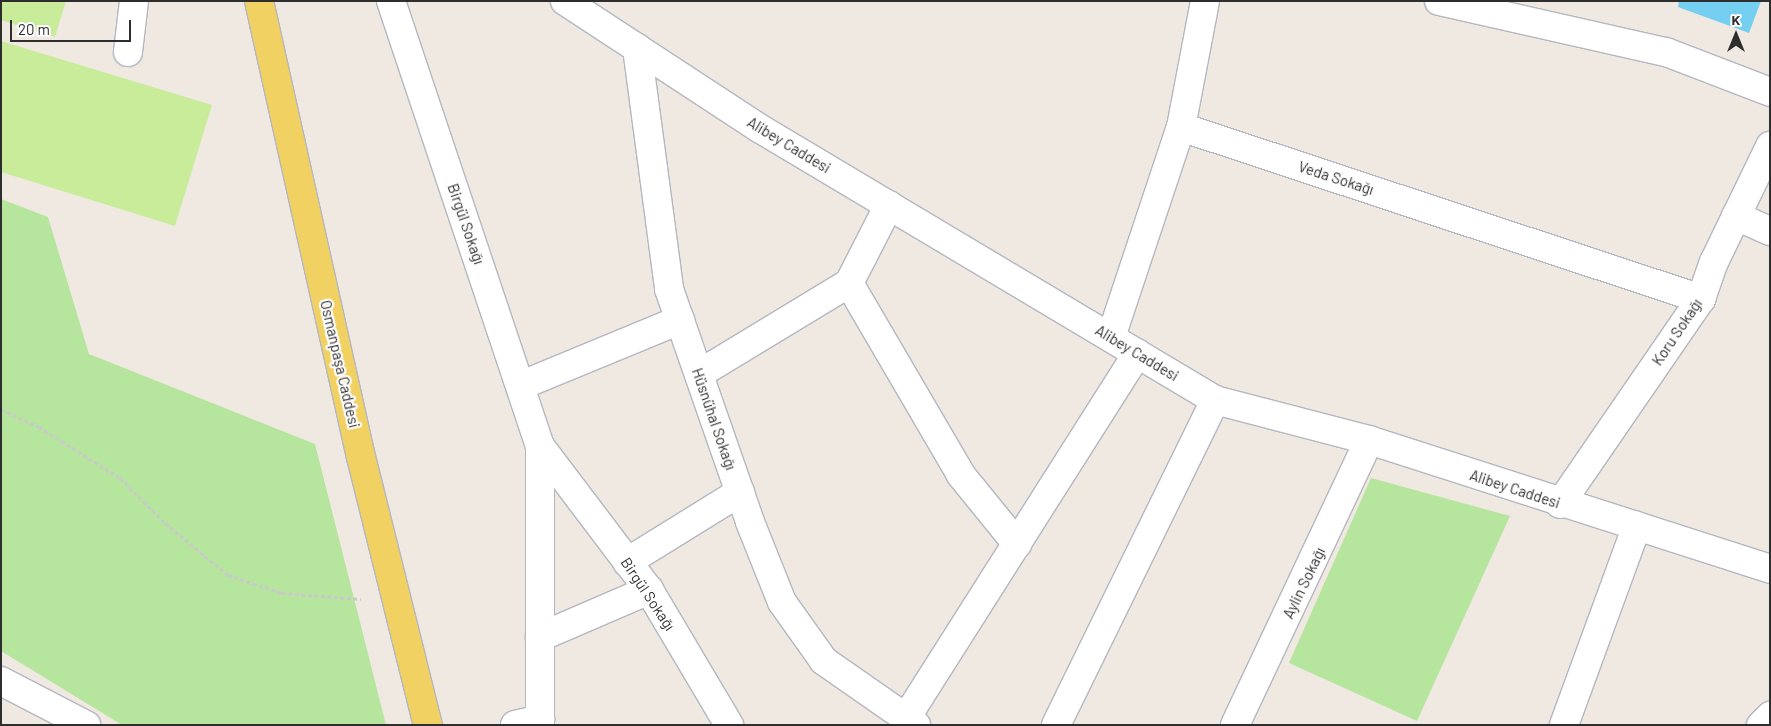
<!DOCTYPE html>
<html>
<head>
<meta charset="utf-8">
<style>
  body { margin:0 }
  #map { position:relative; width:1771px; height:726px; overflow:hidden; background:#efe9e1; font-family:Barlow,sans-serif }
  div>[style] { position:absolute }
  .green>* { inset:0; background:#b6e59e }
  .pitch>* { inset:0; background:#c9ec9a }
  .water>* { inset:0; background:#75cff0 }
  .path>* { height:3px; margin-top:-1.5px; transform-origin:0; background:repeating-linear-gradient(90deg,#c9c9c9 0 4px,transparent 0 6.5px) }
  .roads { filter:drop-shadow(1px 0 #b4b7c1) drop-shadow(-1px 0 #b4b7c1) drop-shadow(0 1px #b4b7c1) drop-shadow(0 -1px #b4b7c1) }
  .minor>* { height:28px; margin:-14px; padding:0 14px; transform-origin:14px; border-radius:14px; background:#fff }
  .major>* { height:28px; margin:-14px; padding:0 14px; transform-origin:14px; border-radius:14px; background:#f2d163 }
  span { translate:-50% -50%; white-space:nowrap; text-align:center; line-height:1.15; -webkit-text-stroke:4.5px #fff; paint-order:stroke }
  .street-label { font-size:15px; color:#2e2e2e }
  .frame { position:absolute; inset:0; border:2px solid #2e2e2e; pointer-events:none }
  .north { position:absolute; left:1711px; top:10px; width:50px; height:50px; -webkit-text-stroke:4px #fff; paint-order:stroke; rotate:0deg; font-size:14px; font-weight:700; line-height:20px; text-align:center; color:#2e2e2e }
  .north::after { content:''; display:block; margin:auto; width:18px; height:22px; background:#2e2e2e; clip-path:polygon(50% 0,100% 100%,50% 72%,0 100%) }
  .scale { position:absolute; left:10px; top:20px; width:121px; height:22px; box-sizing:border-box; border:2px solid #2e2e2e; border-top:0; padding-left:6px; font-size:15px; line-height:18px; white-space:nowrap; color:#2e2e2e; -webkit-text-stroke:4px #fff; paint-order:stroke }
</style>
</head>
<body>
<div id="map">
  <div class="green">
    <i style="clip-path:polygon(1px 199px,48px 217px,89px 354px,315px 444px,386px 725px,122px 725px,1px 651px)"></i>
    <i style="clip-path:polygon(1371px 478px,1510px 516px,1417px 721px,1289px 663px)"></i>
  </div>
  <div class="pitch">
    <i style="clip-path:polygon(1px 1px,66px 1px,55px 37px,1px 20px)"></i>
    <i style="clip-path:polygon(1px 41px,212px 105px,175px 226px,1px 172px)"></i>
  </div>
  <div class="water">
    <i style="clip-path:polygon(1679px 1px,1761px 1px,1749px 33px,1678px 7px)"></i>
  </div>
  <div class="path">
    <i style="left:1px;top:409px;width:42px;rotate:25.3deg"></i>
    <i style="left:39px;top:427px;width:96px;rotate:32.2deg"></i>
    <i style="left:120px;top:478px;width:64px;rotate:45deg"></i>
    <i style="left:165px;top:523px;width:82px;rotate:39.5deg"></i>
    <i style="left:228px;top:575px;width:57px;rotate:18.4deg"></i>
    <i style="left:282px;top:593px;width:79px;rotate:4.3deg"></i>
  </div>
  <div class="roads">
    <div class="minor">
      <i style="left:391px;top:1px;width:469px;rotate:71.5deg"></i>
      <i style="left:540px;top:446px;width:181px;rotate:52.9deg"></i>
      <i style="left:649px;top:590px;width:157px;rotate:59.3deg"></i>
      <i style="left:565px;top:1px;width:232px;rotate:33.2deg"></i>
      <i style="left:759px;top:128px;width:531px;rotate:30.82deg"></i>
      <i style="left:1215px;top:400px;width:159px;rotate:14.6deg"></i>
      <i style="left:1369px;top:440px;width:421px;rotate:17.8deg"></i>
      <i style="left:1439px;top:1px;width:233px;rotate:12.7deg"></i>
      <i style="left:1666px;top:52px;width:111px;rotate:21deg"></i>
      <i style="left:637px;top:48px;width:243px;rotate:82.4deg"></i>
      <i style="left:669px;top:289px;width:247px;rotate:70.8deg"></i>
      <i style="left:750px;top:522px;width:86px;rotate:68.2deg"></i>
      <i style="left:782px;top:602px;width:72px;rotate:54.6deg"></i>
      <i style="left:824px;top:661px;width:112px;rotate:34.8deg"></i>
      <i style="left:128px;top:52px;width:51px;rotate:-83.3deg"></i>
      <i style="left:1181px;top:127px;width:128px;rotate:-79.2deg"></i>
      <i style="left:889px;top:205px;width:88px;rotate:117.1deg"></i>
      <i style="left:849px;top:283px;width:222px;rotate:59.7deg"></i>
      <i style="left:961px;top:475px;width:89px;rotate:50.9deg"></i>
      <i style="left:1736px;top:216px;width:37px;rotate:24deg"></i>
      <i style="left:1111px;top:337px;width:221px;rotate:-71.6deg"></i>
      <i style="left:1181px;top:127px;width:548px;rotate:18.3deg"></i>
      <i style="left:699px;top:374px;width:175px;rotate:-31.2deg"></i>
      <i style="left:522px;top:385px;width:171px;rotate:-22.4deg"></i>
      <i style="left:1560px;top:504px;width:249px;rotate:-55.5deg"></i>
      <i style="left:1701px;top:299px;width:39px;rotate:-71deg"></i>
      <i style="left:1714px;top:262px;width:129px;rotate:-64.2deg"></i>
      <i style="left:627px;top:562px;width:133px;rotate:-31.8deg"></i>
      <i style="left:540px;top:637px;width:119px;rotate:-23.3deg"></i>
      <i style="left:1px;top:681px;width:96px;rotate:27.4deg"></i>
      <i style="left:906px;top:718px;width:432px;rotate:-57.6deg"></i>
      <i style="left:515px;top:725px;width:26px;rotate:-13deg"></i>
      <i style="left:540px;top:725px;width:279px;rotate:-90deg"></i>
      <i style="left:1056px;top:725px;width:362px;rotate:-63.9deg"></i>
      <i style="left:1235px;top:725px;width:315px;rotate:-64.8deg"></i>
      <i style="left:1564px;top:725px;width:212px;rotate:-69.9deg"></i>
      <i style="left:1761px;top:725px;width:13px;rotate:-45deg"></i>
    </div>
    <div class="major">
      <i style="left:259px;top:1px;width:467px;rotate:77.4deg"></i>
      <i style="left:361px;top:457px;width:276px;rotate:76deg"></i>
    </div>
  </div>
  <div class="street-label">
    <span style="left:789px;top:145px;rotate:31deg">Alibey Caddesi</span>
    <span style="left:1336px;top:178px;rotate:18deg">Veda Sokağı</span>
    <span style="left:466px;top:224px;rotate:71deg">Birgül Sokağı</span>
    <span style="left:1677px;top:332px;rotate:-56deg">Koru Sokağı</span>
    <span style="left:1137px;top:353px;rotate:31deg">Alibey Caddesi</span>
    <span style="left:340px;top:364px;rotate:77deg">Osmanpaşa Caddesi</span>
    <span style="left:714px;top:419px;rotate:71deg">Hüsnühal Sokağı</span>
    <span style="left:1515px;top:489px;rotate:18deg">Alibey Caddesi</span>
    <span style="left:1304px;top:583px;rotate:-64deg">Aylin Sokağı</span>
    <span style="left:648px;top:594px;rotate:56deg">Birgül Sokağı</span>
  </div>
  <div class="frame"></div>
  <div class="north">K</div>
  <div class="scale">20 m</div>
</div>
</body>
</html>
